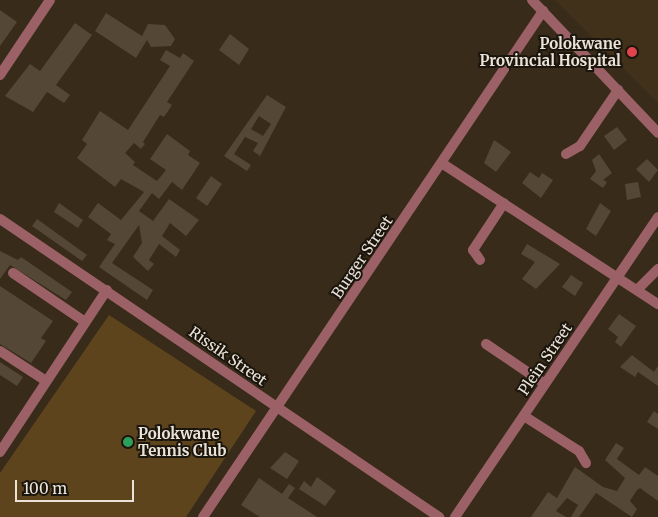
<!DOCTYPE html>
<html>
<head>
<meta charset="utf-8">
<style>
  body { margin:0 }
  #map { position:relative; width:658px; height:517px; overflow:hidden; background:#382b1a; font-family:Merriweather,serif }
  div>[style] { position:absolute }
  .built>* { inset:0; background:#41311a }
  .green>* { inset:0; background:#5e441d }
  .building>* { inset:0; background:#544735 }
  .minor>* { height:10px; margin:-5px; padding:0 5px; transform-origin:5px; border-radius:5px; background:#9b6167 }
  .dots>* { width:14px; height:14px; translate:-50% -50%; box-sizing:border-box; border:2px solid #1a150d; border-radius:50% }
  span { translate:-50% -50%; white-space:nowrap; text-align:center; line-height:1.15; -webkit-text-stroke:4px #1a150d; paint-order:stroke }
  .poi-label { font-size:15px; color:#ebe3d8; font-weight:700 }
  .right { translate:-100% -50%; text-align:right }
  .left { translate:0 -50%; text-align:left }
  .street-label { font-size:15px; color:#ebe3d8 }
  .scale { position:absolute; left:15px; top:480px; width:119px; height:22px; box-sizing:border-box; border:2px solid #ebe3d8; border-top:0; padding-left:6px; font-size:15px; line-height:18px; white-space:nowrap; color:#ebe3d8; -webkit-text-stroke:4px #1a150d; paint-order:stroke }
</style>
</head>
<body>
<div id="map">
  <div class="built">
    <i style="clip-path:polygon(555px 0,658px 0,658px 103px)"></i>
  </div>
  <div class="green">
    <i style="clip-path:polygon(109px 315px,256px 411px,186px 517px,0 517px,0 473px)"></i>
  </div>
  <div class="building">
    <i style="clip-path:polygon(0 10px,17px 22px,0 46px)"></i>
    <i style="clip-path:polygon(106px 13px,142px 36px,148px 24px,165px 25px,175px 39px,171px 46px,151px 47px,147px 40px,136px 58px,95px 31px)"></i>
    <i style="clip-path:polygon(75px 23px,92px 35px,56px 85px,70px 95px,64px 103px,47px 92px,33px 112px,5px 96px,30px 64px,40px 71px)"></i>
    <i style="clip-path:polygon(230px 34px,249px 49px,239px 65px,219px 50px)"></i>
    <i style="clip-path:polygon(166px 50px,180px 58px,183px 53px,194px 61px,167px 102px,172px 105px,164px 117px,160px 115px,143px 142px,145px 144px,141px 149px,134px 143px,125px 153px,135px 162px,133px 165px,157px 181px,166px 170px,150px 159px,167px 134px,190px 151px,188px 155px,200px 163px,182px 190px,172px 182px,159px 199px,152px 193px,139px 211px,153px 221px,169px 199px,199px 220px,186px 236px,170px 223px,162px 236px,180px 250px,176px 257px,159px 244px,149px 260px,154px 264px,148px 271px,133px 257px,142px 243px,139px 225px,112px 263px,153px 290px,147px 300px,99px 267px,115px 244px,107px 240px,111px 234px,88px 217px,98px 203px,121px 220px,144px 192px,121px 179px,115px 187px,77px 158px,87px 144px,82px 140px,100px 111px,128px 130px,170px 66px,160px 60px)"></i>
    <i style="clip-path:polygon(evenodd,267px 95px,286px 107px,260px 156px,253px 151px,258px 143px,245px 137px,234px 154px,251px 165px,247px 171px,224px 156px,267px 95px,259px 116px,271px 124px,263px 136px,251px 129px,259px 116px)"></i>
    <i style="clip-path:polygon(617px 127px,627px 140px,614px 150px,604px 136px)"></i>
    <i style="clip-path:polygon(494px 140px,511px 152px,496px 172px,484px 163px)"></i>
    <i style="clip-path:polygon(599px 154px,612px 173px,603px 180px,607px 182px,603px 188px,590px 179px,596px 171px,592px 160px)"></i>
    <i style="clip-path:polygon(647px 159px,658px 170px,649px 182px,636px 169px)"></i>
    <i style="clip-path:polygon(530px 172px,539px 178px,542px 173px,553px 180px,541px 198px,522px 183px)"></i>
    <i style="clip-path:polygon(211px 176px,222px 184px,207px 206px,196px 198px)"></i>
    <i style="clip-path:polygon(638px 182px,641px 197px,627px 200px,625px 184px)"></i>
    <i style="clip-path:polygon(59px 203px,83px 220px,78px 228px,54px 212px)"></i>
    <i style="clip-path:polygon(600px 203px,611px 211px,596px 236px,586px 229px)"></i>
    <i style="clip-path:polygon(37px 219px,87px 255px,82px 261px,32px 226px)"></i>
    <i style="clip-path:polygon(527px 244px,560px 264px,536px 289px,522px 279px,535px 262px,521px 254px)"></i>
    <i style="clip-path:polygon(0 251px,18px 260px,21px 257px,72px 292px,66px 300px,10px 265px,0 279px)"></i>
    <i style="clip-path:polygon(571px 275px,583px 283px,575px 296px,562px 287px)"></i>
    <i style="clip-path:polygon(0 286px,53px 321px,41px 338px,46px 341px,31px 363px,0 344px)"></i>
    <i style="clip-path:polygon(619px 314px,636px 326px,621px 347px,615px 342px,618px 337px,608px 329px)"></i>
    <i style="clip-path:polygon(632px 355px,654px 372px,658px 366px,658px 386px,638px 372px,635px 377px,620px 367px)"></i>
    <i style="clip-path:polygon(0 362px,23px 377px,17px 386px,0 375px)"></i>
    <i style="clip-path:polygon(654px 411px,658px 414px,658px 429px,647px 422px)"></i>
    <i style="clip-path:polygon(616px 443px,624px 448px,617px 459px,639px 475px,645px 467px,658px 476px,658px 501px,640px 488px,637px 490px,630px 501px,637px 509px,632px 517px,596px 493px,579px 517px,571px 517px,578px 505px,567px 498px,556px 511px,566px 517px,531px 517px,548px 492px,557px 498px,575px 467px,603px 487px,617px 491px,625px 478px,605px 460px)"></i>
    <i style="clip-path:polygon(285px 452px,299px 461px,287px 479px,270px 468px)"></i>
    <i style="clip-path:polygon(317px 477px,336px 491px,325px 506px,299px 489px,304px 481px,311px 487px)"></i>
    <i style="clip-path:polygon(259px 478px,282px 494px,289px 484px,295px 488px,288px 498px,317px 517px,260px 517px,241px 505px)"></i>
  </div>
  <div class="minor">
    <i style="left:532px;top:0;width:183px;rotate:46.5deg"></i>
    <i style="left:0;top:75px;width:90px;rotate:-56.3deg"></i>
    <i style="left:566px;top:154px;width:16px;rotate:-30deg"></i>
    <i style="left:580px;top:146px;width:68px;rotate:-55.8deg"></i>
    <i style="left:443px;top:164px;width:257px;rotate:33.1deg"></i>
    <i style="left:0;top:219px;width:531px;rotate:34.17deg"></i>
    <i style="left:480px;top:260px;width:12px;rotate:-125deg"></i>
    <i style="left:473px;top:250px;width:56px;rotate:-56.6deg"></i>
    <i style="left:13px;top:273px;width:87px;rotate:34.2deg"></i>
    <i style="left:637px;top:290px;width:30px;rotate:-45deg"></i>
    <i style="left:486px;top:344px;width:71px;rotate:34.1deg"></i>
    <i style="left:0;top:351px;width:55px;rotate:33.1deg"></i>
    <i style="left:524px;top:416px;width:65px;rotate:32.5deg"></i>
    <i style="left:579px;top:451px;width:14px;rotate:60deg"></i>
    <i style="left:0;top:452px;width:194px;rotate:-56.6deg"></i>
    <i style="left:203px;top:517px;width:610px;rotate:-56.1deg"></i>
    <i style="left:455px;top:517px;width:362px;rotate:-55.9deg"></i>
  </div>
  <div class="dots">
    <i style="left:632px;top:52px;background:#e0444e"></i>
    <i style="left:128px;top:442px;background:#2e9e5b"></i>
  </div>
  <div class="poi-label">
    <span class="right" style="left:621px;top:52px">Polokwane<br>Provincial Hospital</span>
    <span class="left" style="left:138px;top:442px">Polokwane<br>Tennis Club</span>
  </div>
  <div class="street-label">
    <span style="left:362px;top:257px;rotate:-56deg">Burger Street</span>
    <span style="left:228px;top:356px;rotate:35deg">Rissik Street</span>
    <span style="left:545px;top:359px;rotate:-56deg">Plein Street</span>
  </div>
  <div class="scale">100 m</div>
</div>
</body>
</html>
